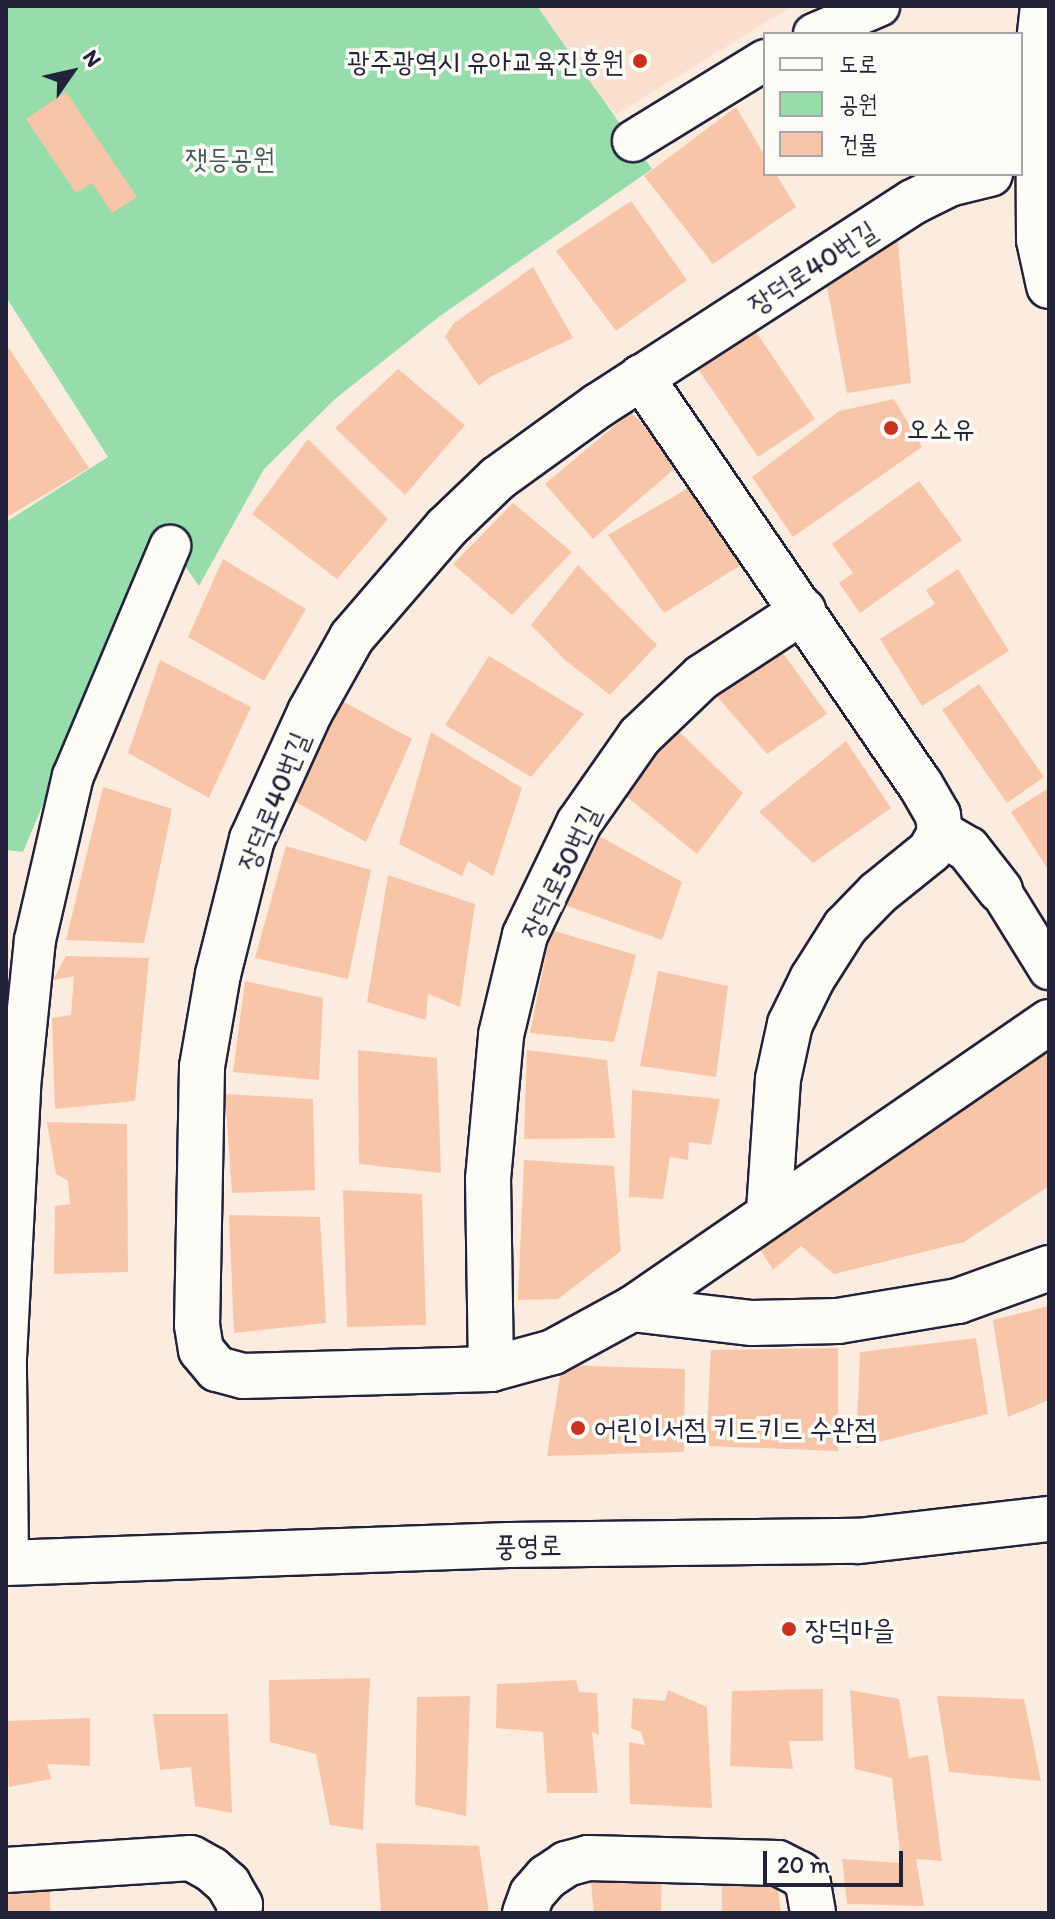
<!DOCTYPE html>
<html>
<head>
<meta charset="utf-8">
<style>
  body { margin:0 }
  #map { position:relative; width:1055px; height:1919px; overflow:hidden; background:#fcece0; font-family:Itim,"Poor Story",sans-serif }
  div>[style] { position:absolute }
  .built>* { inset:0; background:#fbe0d0 }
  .green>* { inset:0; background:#96ddab }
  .building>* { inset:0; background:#f9c5a9 }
  .roads { filter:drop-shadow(2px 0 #22223b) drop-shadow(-2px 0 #22223b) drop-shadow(0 2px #22223b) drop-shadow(0 -2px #22223b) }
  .pedestrian>* { height:40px; margin:-20px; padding:0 20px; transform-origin:20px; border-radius:20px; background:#fdfcf7 }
  .minor>* { height:44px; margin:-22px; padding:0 22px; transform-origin:22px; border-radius:22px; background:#fdfcf7 }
  .secondary>* { height:44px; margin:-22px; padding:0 22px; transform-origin:22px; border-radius:22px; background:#fdfcf7 }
  .dots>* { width:22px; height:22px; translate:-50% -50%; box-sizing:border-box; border:4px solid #fdfcf7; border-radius:50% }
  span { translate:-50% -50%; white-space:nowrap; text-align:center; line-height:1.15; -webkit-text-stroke:7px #fdfcf7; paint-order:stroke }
  .poi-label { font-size:28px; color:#22223b }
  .right { translate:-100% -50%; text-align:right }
  .left { translate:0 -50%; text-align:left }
  .park-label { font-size:28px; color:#455a5d }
  .street-label { font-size:28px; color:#22223b }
  .frame { position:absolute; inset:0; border:8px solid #22223b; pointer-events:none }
  .legend { position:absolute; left:763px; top:32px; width:260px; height:144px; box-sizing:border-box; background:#fdfcf7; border:2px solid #a5a5ac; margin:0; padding:10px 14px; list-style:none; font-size:24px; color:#22223b }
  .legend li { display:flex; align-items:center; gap:16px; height:40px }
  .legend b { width:40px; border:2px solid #a5a5ac }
  .north { position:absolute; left:32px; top:32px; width:80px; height:80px; -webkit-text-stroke:6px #fdfcf7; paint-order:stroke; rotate:56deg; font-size:22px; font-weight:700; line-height:32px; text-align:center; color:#22223b }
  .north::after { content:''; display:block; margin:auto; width:28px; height:36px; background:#22223b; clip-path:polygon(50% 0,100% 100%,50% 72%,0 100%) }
  .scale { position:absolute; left:763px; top:1851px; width:140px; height:36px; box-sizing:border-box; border:4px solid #22223b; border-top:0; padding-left:10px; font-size:24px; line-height:28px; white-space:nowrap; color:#22223b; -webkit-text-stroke:6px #fdfcf7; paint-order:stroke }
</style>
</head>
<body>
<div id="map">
  <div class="built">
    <i style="clip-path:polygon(537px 6px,793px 6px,615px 115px)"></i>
  </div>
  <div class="green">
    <i style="clip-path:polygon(6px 6px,537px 6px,652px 169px,440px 316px,335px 399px,264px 469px,199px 586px,159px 529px,23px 852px,6px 850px,6px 522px,108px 457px,6px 297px)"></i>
  </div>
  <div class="building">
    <i style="clip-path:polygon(66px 92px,137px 197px,112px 213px,92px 183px,76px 193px,26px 119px)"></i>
    <i style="clip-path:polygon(736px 107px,765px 156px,765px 174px,776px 174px,796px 207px,713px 264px,644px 176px)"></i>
    <i style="clip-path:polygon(631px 201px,687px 280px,616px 331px,556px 251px)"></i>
    <i style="clip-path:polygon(897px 233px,911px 383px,847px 393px,825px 276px)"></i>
    <i style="clip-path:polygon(533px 267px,573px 338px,490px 377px,479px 386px,445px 337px,453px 324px)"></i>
    <i style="clip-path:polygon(756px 332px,815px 419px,758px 457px,698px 369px)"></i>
    <i style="clip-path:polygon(6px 344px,89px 468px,7px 517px,6px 515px)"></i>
    <i style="clip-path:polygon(398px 369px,465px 425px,405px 495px,335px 428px)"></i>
    <i style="clip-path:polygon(894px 399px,922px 447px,793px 537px,752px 477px,839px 411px)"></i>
    <i style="clip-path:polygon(631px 412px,680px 464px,593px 539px,545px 484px)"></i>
    <i style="clip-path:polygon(308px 439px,388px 519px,337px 579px,252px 514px)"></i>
    <i style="clip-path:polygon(919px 481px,962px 540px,860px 613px,839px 583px,853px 573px,832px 544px)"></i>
    <i style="clip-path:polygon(690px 487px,741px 565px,664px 613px,608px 535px)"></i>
    <i style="clip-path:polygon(513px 503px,572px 552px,512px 615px,453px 564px)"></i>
    <i style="clip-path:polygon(223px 559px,306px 609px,264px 681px,188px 637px)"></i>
    <i style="clip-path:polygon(578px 565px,657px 645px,610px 695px,565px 660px,531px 625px)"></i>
    <i style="clip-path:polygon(958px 569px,1009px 651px,922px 706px,880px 639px,935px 604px,926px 590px)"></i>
    <i style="clip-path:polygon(780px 649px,827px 714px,767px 754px,714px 693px)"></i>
    <i style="clip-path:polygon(489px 656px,584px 714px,531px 777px,445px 725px)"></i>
    <i style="clip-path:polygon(160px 660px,251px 707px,209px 798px,128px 753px)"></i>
    <i style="clip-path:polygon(979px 684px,1044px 777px,1007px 803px,942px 710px)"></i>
    <i style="clip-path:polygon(335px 697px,412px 739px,366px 842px,294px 801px)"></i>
    <i style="clip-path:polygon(674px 727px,743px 793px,697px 854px,627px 797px,641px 754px)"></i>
    <i style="clip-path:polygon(431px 732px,522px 788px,493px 876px,468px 861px,462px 876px,399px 844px)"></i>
    <i style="clip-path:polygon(846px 741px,891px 808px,813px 863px,759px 812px)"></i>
    <i style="clip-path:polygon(103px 787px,172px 809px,144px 943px,66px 940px)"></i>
    <i style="clip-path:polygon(1049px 788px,1049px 871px,1011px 812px)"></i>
    <i style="clip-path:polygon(594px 833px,682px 882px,662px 940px,562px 904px)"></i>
    <i style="clip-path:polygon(286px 846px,371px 870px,348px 979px,255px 958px)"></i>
    <i style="clip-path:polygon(388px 875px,475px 904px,460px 1007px,428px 994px,426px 1020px,367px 1002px)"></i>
    <i style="clip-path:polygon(551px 930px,636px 955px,614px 1042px,530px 1033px)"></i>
    <i style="clip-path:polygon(66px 956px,149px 958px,135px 1101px,55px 1109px,52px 1018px,71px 1015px,74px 976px,53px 980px)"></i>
    <i style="clip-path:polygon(658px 971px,728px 986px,716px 1077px,640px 1066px)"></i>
    <i style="clip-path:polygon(245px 981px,323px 998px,319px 1080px,233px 1072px)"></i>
    <i style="clip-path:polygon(1049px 1044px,1049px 1186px,964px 1242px,834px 1274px,801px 1246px,773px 1270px,755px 1241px)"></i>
    <i style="clip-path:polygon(358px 1050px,437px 1058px,441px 1173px,359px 1164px)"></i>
    <i style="clip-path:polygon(527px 1050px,607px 1060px,615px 1138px,524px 1139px)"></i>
    <i style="clip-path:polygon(632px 1090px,720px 1099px,711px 1145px,689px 1142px,688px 1160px,670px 1157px,663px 1199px,629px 1197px)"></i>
    <i style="clip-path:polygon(225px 1094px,313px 1099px,315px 1190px,232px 1193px)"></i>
    <i style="clip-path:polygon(47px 1122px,127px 1124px,128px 1272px,54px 1274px,55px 1206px,70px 1204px,68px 1181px,56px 1174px)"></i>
    <i style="clip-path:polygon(524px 1160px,614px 1166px,621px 1251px,558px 1299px,518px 1300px)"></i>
    <i style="clip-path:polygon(343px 1190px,422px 1194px,426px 1325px,347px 1327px)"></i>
    <i style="clip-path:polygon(229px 1215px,320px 1217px,326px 1323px,234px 1333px)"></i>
    <i style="clip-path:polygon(1049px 1306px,1049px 1400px,1008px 1417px,993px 1320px)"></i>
    <i style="clip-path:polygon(976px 1338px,988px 1414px,856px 1448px,860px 1352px)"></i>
    <i style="clip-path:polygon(838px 1348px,838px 1451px,706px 1446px,711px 1350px)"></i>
    <i style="clip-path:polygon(562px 1365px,685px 1369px,684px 1452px,547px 1456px)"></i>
    <i style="clip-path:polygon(370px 1678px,363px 1830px,330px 1825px,316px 1754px,270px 1742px,269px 1680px)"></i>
    <i style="clip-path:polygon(576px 1680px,579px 1692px,597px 1693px,599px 1735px,592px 1732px,598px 1793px,547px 1793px,543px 1732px,496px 1728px,497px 1684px)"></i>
    <i style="clip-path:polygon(823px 1689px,823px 1741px,789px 1741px,793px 1769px,730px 1766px,732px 1691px)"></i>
    <i style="clip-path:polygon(668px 1690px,707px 1707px,712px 1808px,630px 1804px,629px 1742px,645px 1745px,641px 1732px,631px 1728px,633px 1698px,665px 1701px)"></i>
    <i style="clip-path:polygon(850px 1690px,899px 1699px,909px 1758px,928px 1755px,942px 1861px,916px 1859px,924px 1906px,847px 1904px,842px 1859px,901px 1863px,892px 1778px,855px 1769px)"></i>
    <i style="clip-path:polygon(470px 1696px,466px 1816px,415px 1805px,417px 1697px)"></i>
    <i style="clip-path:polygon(937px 1696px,1024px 1699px,1041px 1781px,949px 1772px)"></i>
    <i style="clip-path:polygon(153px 1714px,228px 1714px,232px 1813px,195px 1806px,191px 1767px,160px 1770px)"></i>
    <i style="clip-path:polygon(90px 1718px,90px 1766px,47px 1764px,51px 1779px,9px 1787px,6px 1721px)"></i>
    <i style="clip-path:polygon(376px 1843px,479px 1846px,489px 1913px,381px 1913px)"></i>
    <i style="clip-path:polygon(590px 1873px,662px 1874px,661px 1913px,594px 1913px)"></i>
    <i style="clip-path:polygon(722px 1883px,777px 1883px,781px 1913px,722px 1913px)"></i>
    <i style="clip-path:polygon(50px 1885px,50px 1913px,6px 1913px,6px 1888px)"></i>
  </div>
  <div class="roads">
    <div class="pedestrian">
      <i style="left:814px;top:34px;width:71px;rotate:-23.3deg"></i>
      <i style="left:633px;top:141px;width:155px;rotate:-31.5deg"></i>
      <i style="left:1000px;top:890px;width:93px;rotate:58.2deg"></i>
      <i style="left:8px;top:1563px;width:205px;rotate:-90.6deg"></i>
      <i style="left:6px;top:1358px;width:271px;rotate:-87deg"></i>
      <i style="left:20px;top:1087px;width:148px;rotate:-84.2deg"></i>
      <i style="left:35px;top:940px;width:168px;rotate:-77deg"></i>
      <i style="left:73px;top:776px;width:250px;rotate:-67.1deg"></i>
    </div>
    <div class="minor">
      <i style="left:990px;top:174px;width:42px;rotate:166.3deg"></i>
      <i style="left:949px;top:184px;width:40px;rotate:153.4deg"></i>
      <i style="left:913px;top:202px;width:374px;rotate:147.1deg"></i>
      <i style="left:599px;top:405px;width:125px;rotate:144.1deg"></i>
      <i style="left:498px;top:478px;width:72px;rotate:136.1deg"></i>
      <i style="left:446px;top:528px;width:144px;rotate:130.8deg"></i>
      <i style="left:352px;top:637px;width:86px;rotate:119.2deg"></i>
      <i style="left:310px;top:712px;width:140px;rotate:114.5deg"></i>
      <i style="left:252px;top:839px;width:139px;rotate:104.1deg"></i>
      <i style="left:218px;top:974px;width:94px;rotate:99.8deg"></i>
      <i style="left:202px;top:1067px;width:258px;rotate:91.1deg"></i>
      <i style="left:197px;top:1325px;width:25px;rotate:81deg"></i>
      <i style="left:201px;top:1350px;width:25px;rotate:50deg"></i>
      <i style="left:217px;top:1369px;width:27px;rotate:15deg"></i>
      <i style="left:243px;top:1376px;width:248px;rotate:-1.6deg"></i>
      <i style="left:491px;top:1369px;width:64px;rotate:-15.3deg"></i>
      <i style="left:553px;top:1352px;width:90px;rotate:-28.6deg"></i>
      <i style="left:632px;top:1309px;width:506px;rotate:-34.54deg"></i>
      <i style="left:641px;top:377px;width:493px;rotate:55.6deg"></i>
      <i style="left:920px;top:784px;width:36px;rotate:60deg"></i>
      <i style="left:938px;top:815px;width:18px;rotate:84deg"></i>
      <i style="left:940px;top:833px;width:32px;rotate:30deg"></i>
      <i style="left:968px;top:849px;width:52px;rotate:52deg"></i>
      <i style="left:769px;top:1211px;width:132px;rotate:-86.1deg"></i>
      <i style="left:778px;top:1079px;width:56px;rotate:-77.7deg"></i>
      <i style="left:790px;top:1024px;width:50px;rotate:-63.9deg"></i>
      <i style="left:812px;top:979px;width:62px;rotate:-57.6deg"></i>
      <i style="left:845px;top:927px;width:47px;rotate:-45.9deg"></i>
      <i style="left:878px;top:893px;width:67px;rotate:-38.9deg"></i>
      <i style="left:930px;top:851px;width:21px;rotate:-61deg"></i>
      <i style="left:632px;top:1309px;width:121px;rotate:6.7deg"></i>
      <i style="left:752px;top:1323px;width:86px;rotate:-1.3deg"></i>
      <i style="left:838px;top:1321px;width:122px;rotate:-9.5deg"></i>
      <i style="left:958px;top:1301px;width:97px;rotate:-19.9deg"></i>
      <i style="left:491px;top:1369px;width:190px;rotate:-90.9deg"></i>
      <i style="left:488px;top:1179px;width:145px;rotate:-84.8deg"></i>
      <i style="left:501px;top:1035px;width:103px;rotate:-76.5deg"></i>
      <i style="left:525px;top:935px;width:124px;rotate:-64.3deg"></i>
      <i style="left:579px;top:823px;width:106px;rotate:-55deg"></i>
      <i style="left:640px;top:736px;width:86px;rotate:-43.6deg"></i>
      <i style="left:702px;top:677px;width:121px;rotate:-33.2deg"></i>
      <i style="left:6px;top:1870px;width:185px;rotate:-3.7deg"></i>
      <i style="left:191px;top:1858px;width:23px;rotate:29deg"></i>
      <i style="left:211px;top:1869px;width:23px;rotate:41deg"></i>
      <i style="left:228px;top:1884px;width:24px;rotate:60deg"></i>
      <i style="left:240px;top:1905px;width:8px;rotate:97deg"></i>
      <i style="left:525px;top:1913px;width:20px;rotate:-70deg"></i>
      <i style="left:532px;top:1894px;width:23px;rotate:-49deg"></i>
      <i style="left:547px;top:1877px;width:23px;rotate:-34deg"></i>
      <i style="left:566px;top:1864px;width:23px;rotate:-15deg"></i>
      <i style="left:588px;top:1858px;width:190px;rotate:1.5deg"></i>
      <i style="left:778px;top:1863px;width:25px;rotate:27deg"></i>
      <i style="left:800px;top:1874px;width:13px;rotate:51deg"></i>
      <i style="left:808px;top:1884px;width:29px;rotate:80deg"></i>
    </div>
    <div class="secondary">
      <i style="left:1043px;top:6px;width:45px;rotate:96.3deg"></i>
      <i style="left:1038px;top:51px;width:189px;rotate:89.7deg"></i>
      <i style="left:1039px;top:240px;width:47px;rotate:77.7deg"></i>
      <i style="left:6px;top:1563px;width:503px;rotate:-2.05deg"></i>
      <i style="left:509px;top:1545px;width:349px;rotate:-0.7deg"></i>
      <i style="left:858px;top:1541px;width:192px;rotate:-6.6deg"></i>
    </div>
  </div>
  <div class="dots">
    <i style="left:640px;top:61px;background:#c8321e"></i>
    <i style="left:891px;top:428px;background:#c8321e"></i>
    <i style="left:578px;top:1428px;background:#c8321e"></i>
    <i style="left:789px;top:1629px;background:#c8321e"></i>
  </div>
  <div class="poi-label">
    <span class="right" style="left:624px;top:61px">광주광역시 유아교육진흥원</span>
    <span class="left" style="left:907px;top:428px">오소유</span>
    <span class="left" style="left:594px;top:1428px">어린이서점 키드키드 수완점</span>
    <span class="left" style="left:805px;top:1629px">장덕마을</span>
  </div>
  <div class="park-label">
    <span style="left:230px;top:158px">잿등공원</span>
  </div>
  <div class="street-label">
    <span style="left:812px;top:267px;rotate:-33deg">장덕로40번길</span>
    <span style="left:273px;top:801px;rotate:-68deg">장덕로40번길</span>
    <span style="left:560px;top:872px;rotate:-64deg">장덕로50번길</span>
    <span style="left:528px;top:1545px;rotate:-1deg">풍영로</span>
  </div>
  <div class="frame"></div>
  <ul class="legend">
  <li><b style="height:10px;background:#fdfcf7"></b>도로</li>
  <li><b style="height:22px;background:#96ddab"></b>공원</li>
  <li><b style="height:22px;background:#f9c5a9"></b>건물</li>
  </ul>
  <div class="north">N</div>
  <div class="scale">20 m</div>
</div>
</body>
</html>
